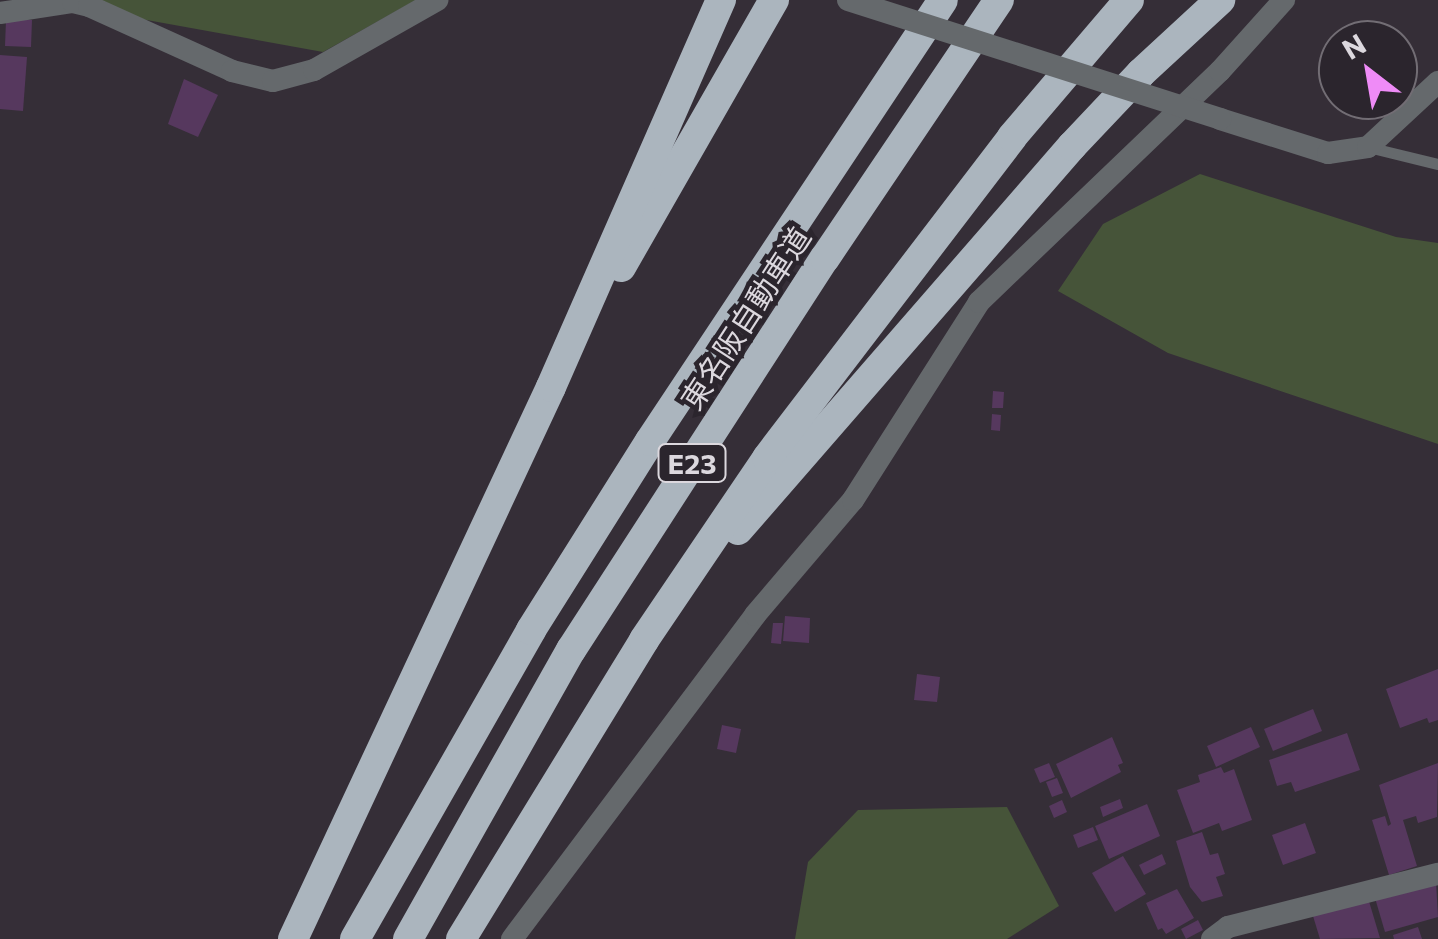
<!DOCTYPE html>
<html>
<head>
<meta charset="utf-8">
<style>
  body { margin:0 }
  #map { position:relative; width:1438px; height:939px; overflow:hidden; background:#352e37; font-family:Commissioner,"Noto Sans JP",sans-serif }
  div>[style] { position:absolute }
  .green>* { inset:0; background:#465439 }
  .building>* { inset:0; background:#56385e }
  .lane>* { height:11px; margin:-5.5px; padding:0 5.5px; transform-origin:5.5px; border-radius:5.5px; background:#65696c }
  .street>* { height:22px; margin:-11px; padding:0 11px; transform-origin:11px; border-radius:11px; background:#65696c }
  .highway>* { height:30px; margin:-15px; padding:0 15px; transform-origin:15px; border-radius:15px; background:#abb5be }
  .street-bridge>* { height:22px; margin:-11px; padding:0 11px; transform-origin:11px; border-radius:11px; background:#65696c }
  span { translate:-50% -50%; white-space:nowrap; text-align:center; line-height:1.15; -webkit-text-stroke:9px #2b252d; paint-order:stroke }
  .shield-label span { padding:2px 8px; background:#2b252d; border:2px solid; border-radius:8px; -webkit-text-stroke-width:0 }
  .shield-label { font-size:28px; color:#dcd8de; font-weight:700 }
  .street-label { font-size:30px; color:#dcd8de }
  .north { position:absolute; left:1318px; top:20px; width:100px; height:100px; box-sizing:border-box; background:#2b252d; border:2px solid #726d74; border-radius:50%; rotate:329deg; font-size:28px; font-weight:700; line-height:40px; text-align:center; color:#dcd8de }
  .north::after { content:''; display:block; margin:auto; width:35px; height:45px; background:#ef8bf7; clip-path:polygon(50% 0,100% 100%,50% 72%,0 100%) }
</style>
</head>
<body>
<div id="map">
  <div class="green">
    <i style="clip-path:polygon(36px 0,416px 0,323px 52px)"></i>
    <i style="clip-path:polygon(1200px 174px,1396px 237px,1438px 243px,1438px 444px,1168px 353px,1058px 291px,1103px 224px)"></i>
    <i style="clip-path:polygon(1007px 807px,1059px 906px,1007px 939px,795px 939px,808px 862px,858px 810px)"></i>
  </div>
  <div class="building">
    <i style="clip-path:polygon(6px 20px,32px 20px,31px 47px,5px 46px)"></i>
    <i style="clip-path:polygon(0 55px,27px 57px,23px 111px,0 109px)"></i>
    <i style="clip-path:polygon(184px 79px,218px 95px,198px 137px,168px 124px)"></i>
    <i style="clip-path:polygon(993px 391px,1004px 392px,1003px 408px,992px 408px)"></i>
    <i style="clip-path:polygon(992px 414px,1001px 415px,1000px 431px,991px 430px)"></i>
    <i style="clip-path:polygon(785px 616px,810px 618px,809px 643px,783px 641px)"></i>
    <i style="clip-path:polygon(773px 623px,783px 623px,781px 644px,771px 643px)"></i>
    <i style="clip-path:polygon(1438px 669px,1438px 720px,1429px 723px,1427px 718px,1400px 728px,1386px 689px)"></i>
    <i style="clip-path:polygon(917px 674px,940px 677px,937px 702px,914px 700px)"></i>
    <i style="clip-path:polygon(1313px 709px,1322px 731px,1273px 751px,1264px 729px)"></i>
    <i style="clip-path:polygon(722px 725px,741px 729px,736px 753px,717px 749px)"></i>
    <i style="clip-path:polygon(1251px 727px,1260px 747px,1216px 767px,1207px 746px)"></i>
    <i style="clip-path:polygon(1347px 733px,1360px 770px,1295px 792px,1291px 782px,1277px 786px,1269px 760px)"></i>
    <i style="clip-path:polygon(1112px 737px,1123px 763px,1118px 765px,1121px 772px,1071px 798px,1056px 764px)"></i>
    <i style="clip-path:polygon(1049px 763px,1055px 777px,1040px 783px,1034px 769px)"></i>
    <i style="clip-path:polygon(1438px 763px,1437px 817px,1418px 823px,1416px 816px,1403px 820px,1417px 866px,1389px 875px,1372px 820px,1385px 816px,1388px 826px,1391px 824px,1379px 785px)"></i>
    <i style="clip-path:polygon(1221px 767px,1224px 773px,1234px 769px,1252px 820px,1222px 831px,1219px 823px,1193px 833px,1177px 790px,1200px 782px,1198px 775px)"></i>
    <i style="clip-path:polygon(1057px 778px,1063px 793px,1052px 797px,1046px 782px)"></i>
    <i style="clip-path:polygon(1120px 799px,1123px 808px,1103px 817px,1100px 807px)"></i>
    <i style="clip-path:polygon(1062px 800px,1067px 812px,1054px 818px,1049px 806px)"></i>
    <i style="clip-path:polygon(1147px 804px,1160px 836px,1109px 859px,1095px 826px)"></i>
    <i style="clip-path:polygon(1305px 823px,1316px 853px,1283px 865px,1272px 835px)"></i>
    <i style="clip-path:polygon(1093px 827px,1098px 840px,1078px 848px,1073px 835px)"></i>
    <i style="clip-path:polygon(1202px 832px,1210px 855px,1218px 853px,1225px 874px,1216px 877px,1223px 896px,1202px 902px,1190px 887px,1176px 841px)"></i>
    <i style="clip-path:polygon(1162px 854px,1166px 864px,1144px 875px,1139px 865px)"></i>
    <i style="clip-path:polygon(1123px 856px,1146px 894px,1115px 912px,1092px 873px)"></i>
    <i style="clip-path:polygon(1436px 881px,1438px 917px,1385px 932px,1375px 898px)"></i>
    <i style="clip-path:polygon(1177px 889px,1194px 918px,1166px 934px,1162px 928px,1158px 930px,1146px 903px)"></i>
    <i style="clip-path:polygon(1368px 898px,1380px 938px,1320px 939px,1313px 916px)"></i>
    <i style="clip-path:polygon(1198px 920px,1203px 930px,1186px 939px,1181px 929px)"></i>
    <i style="clip-path:polygon(1418px 927px,1422px 939px,1394px 939px,1393px 935px)"></i>
  </div>
  <div class="lane">
    <i style="left:1368px;top:147px;width:72px;rotate:13.7deg"></i>
  </div>
  <div class="street">
    <i style="left:0;top:13px;width:74px;rotate:-8.6deg"></i>
    <i style="left:73px;top:2px;width:16px;rotate:14deg"></i>
    <i style="left:89px;top:6px;width:157px;rotate:24.4deg"></i>
    <i style="left:232px;top:71px;width:42px;rotate:13.7deg"></i>
    <i style="left:273px;top:81px;width:42px;rotate:-15deg"></i>
    <i style="left:314px;top:70px;width:142px;rotate:-29.6deg"></i>
    <i style="left:1220px;top:119px;width:113px;rotate:17.5deg"></i>
    <i style="left:1328px;top:153px;width:40px;rotate:-8.5deg"></i>
    <i style="left:1368px;top:147px;width:96px;rotate:-42.9deg"></i>
    <i style="left:512px;top:939px;width:405px;rotate:-53.1deg"></i>
    <i style="left:755px;top:615px;width:151px;rotate:-49.6deg"></i>
    <i style="left:853px;top:500px;width:235px;rotate:-57.5deg"></i>
    <i style="left:979px;top:302px;width:334px;rotate:-43.8deg"></i>
    <i style="left:1220px;top:71px;width:96px;rotate:-48deg"></i>
    <i style="left:1212px;top:939px;width:20px;rotate:-37deg"></i>
    <i style="left:1228px;top:927px;width:217px;rotate:-14.2deg"></i>
  </div>
  <div class="highway">
    <i style="left:621px;top:267px;width:308px;rotate:-60.2deg"></i>
    <i style="left:738px;top:530px;width:509px;rotate:-48.98deg"></i>
    <i style="left:1072px;top:146px;width:100px;rotate:-46.6deg"></i>
    <i style="left:1141px;top:73px;width:108px;rotate:-42.7deg"></i>
    <i style="left:293px;top:939px;width:609px;rotate:-64.95deg"></i>
    <i style="left:551px;top:387px;width:423px;rotate:-66.3deg"></i>
    <i style="left:355px;top:939px;width:356px;rotate:-60.3deg"></i>
    <i style="left:531px;top:630px;width:223px;rotate:-57.8deg"></i>
    <i style="left:650px;top:441px;width:529px;rotate:-56.4deg"></i>
    <i style="left:408px;top:939px;width:332px;rotate:-60.6deg"></i>
    <i style="left:571px;top:650px;width:467px;rotate:-57.1deg"></i>
    <i style="left:825px;top:258px;width:311px;rotate:-56deg"></i>
    <i style="left:461px;top:939px;width:351px;rotate:-58.5deg"></i>
    <i style="left:644px;top:640px;width:220px;rotate:-55.9deg"></i>
    <i style="left:767px;top:458px;width:404px;rotate:-52.6deg"></i>
    <i style="left:1012px;top:137px;width:180px;rotate:-49.5deg"></i>
  </div>
  <div class="street-bridge">
    <i style="left:848px;top:0;width:391px;rotate:17.7deg"></i>
  </div>
  <div class="shield-label">
    <span style="left:692px;top:463px">E23</span>
  </div>
  <div class="street-label">
    <span style="left:745px;top:318px;rotate:-57deg">東名阪自動車道</span>
  </div>
  <div class="north">N</div>
</div>
</body>
</html>
